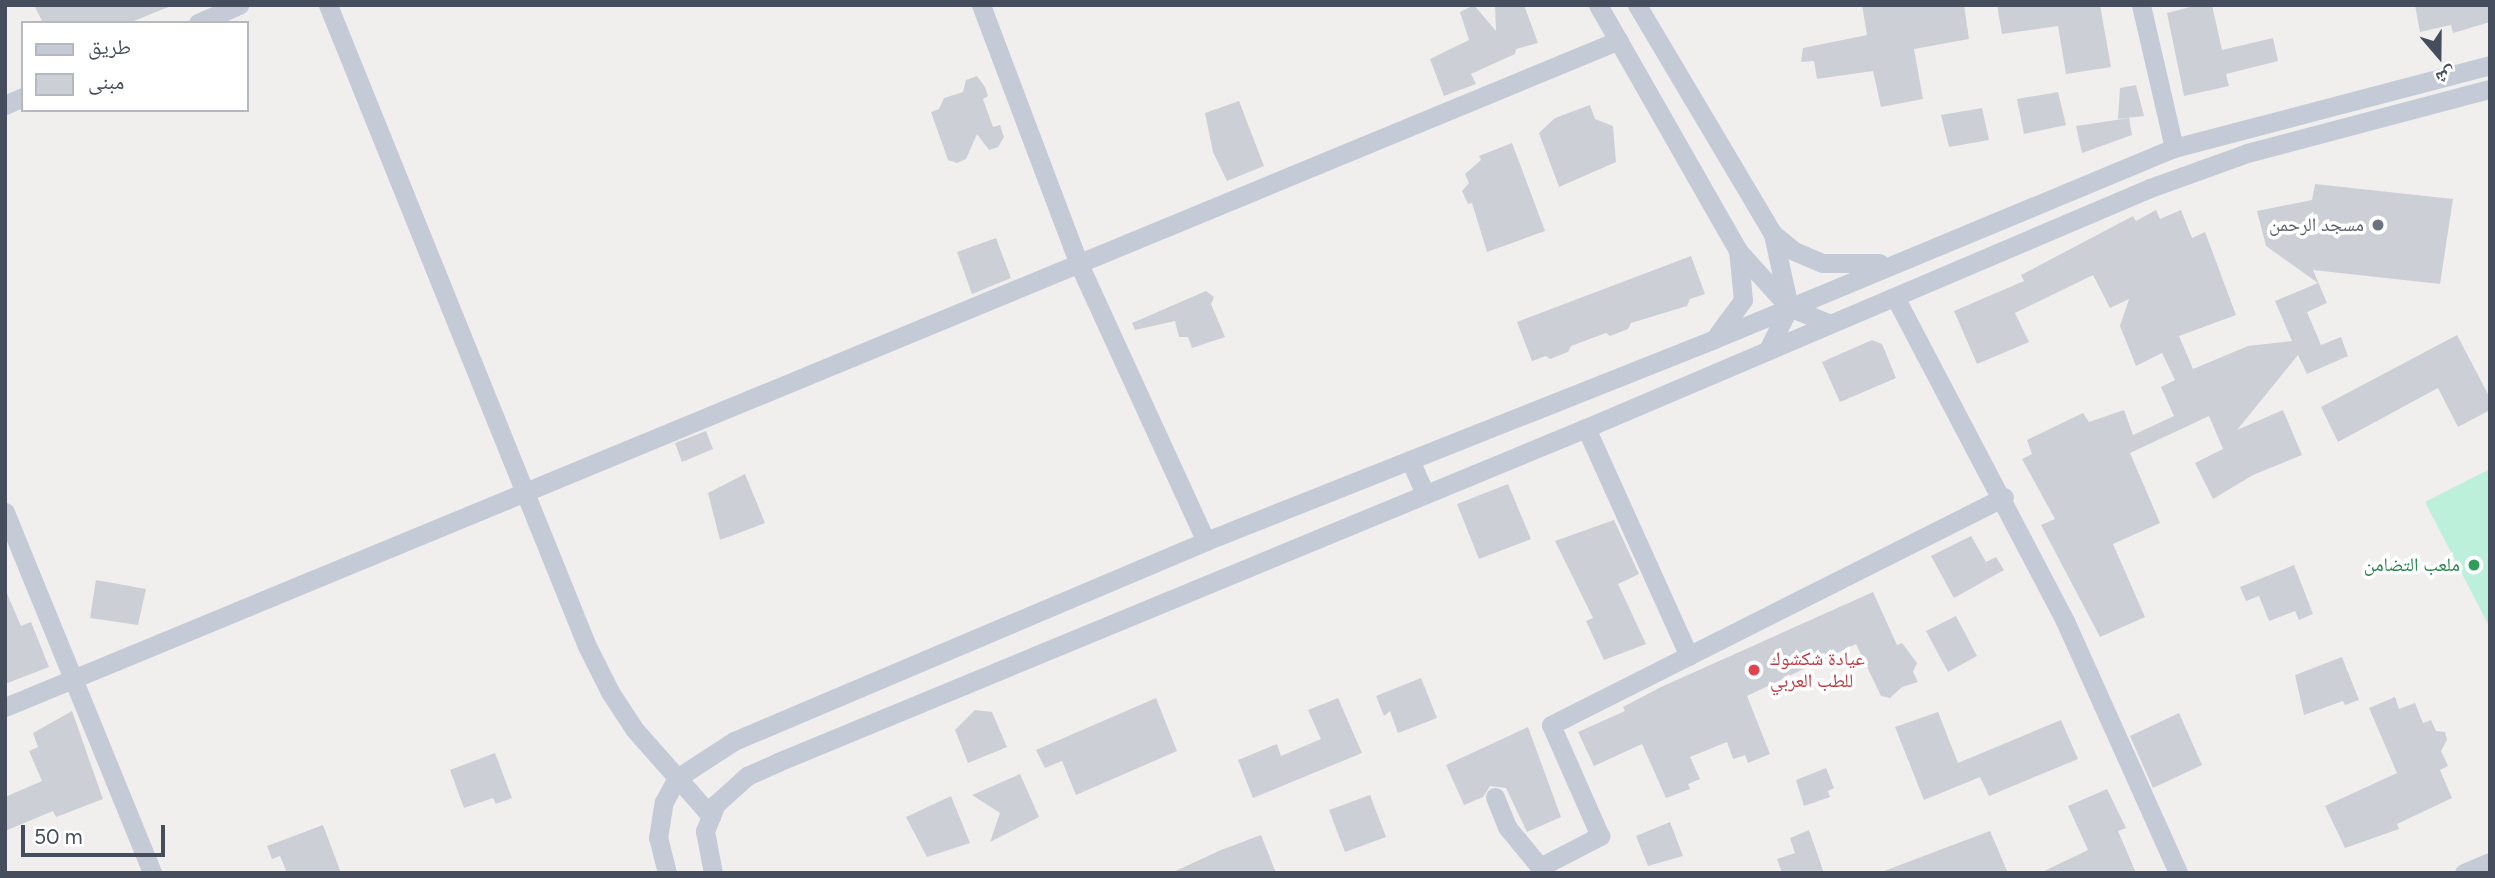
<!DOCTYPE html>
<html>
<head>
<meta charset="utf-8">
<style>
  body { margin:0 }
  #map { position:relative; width:2495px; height:878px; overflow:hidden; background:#f1efee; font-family:Figtree,"Noto Naskh Arabic",sans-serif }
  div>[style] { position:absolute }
  .green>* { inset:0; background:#bcf0da }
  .building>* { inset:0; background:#cdcfd6 }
  .minor>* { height:19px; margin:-9.5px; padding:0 9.5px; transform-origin:9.5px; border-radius:9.5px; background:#c4cad6 }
  .dots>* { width:19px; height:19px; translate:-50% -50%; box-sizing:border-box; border:4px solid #fff; border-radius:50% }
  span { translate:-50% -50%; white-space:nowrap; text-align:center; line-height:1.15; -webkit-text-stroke:7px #fff; paint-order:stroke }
  .worship-label { font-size:19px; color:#5b616d }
  .right { translate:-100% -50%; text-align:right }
  .leisure-label { font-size:19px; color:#27864d }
  .health-label { font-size:19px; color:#be3a42 }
  .left { translate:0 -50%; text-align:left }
  .frame { position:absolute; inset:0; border:7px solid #464d5c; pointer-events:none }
  .legend { position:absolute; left:21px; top:21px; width:228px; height:91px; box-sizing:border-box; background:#fff; border:2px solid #b5b8be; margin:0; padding:9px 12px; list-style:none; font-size:21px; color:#464d5c }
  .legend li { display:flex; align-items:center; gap:14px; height:35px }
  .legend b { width:35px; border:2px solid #b5b8be }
  .north { position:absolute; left:2404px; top:21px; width:70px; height:70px; -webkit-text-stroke:5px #fff; paint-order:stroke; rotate:160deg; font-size:19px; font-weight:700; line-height:28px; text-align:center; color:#464d5c }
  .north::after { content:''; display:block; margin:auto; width:24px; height:32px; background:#464d5c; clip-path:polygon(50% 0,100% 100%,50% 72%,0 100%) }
  .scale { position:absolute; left:21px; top:825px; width:144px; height:32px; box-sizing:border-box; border:4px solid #464d5c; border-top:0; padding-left:9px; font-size:21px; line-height:24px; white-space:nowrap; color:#464d5c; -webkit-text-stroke:5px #fff; paint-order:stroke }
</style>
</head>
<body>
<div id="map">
  <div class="green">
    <i style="clip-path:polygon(2490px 469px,2490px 628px,2425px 502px)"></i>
  </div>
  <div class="building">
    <i style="clip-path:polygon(34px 5px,171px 5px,171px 6px,129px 23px,43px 23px)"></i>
    <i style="clip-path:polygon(1474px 5px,1496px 31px,1495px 5px,1524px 5px,1538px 43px,1516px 49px,1515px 54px,1471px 74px,1476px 84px,1444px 96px,1430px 59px,1469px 40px,1460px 12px)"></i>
    <i style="clip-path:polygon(1862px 5px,1964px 5px,1969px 39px,1914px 49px,1923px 99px,1881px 107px,1873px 71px,1817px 79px,1814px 61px,1801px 62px,1803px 48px,1867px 35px)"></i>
    <i style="clip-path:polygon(1997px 5px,2100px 5px,2111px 67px,2066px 74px,2058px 26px,2002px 34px)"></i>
    <i style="clip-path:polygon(2198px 5px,2212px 5px,2222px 50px,2273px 38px,2278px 61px,2226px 74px,2229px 86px,2184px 96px,2167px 13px)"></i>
    <i style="clip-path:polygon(2415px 5px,2490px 5px,2490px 22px,2453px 33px,2451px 25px,2420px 32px)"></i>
    <i style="clip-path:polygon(977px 76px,985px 87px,988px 96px,983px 99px,993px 127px,1000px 125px,1004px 137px,998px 147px,989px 150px,977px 134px,966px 159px,957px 163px,948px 160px,931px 112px,939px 109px,944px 98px,963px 92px,966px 80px)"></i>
    <i style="clip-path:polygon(2136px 85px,2144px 116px,2118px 119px,2120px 88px)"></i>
    <i style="clip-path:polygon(2058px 92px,2066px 125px,2024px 134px,2017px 99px)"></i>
    <i style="clip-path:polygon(1239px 101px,1264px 166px,1227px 181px,1213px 152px,1205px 113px)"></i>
    <i style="clip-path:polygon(1590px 105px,1595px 119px,1613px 126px,1616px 162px,1559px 187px,1539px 133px,1555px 118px)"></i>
    <i style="clip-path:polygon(1982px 108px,1989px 140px,1949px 147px,1941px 115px)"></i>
    <i style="clip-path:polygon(2129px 118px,2132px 135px,2082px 153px,2076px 126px)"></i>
    <i style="clip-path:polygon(1512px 143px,1545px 231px,1487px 252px,1472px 203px,1468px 204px,1462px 191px,1469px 183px,1465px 174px,1481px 160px,1479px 156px)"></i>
    <i style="clip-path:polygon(2315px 184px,2453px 199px,2440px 284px,2313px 270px,2327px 303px,2307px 312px,2321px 345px,2341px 337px,2348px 356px,2307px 374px,2298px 355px,2237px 430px,2283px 410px,2302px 455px,2253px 475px,2213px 499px,2195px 463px,2223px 449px,2209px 416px,2130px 453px,2160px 523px,2113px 544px,2145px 617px,2100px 637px,2041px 525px,2055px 519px,2022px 459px,2032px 454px,2027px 440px,2083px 413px,2089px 422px,2124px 410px,2133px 435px,2174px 416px,2161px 387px,2175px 380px,2162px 353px,2136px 366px,2120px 326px,2129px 299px,2110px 308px,2093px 275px,2015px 313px,2029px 342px,1977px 364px,1954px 311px,2024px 281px,2021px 275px,2133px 216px,2136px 221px,2156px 210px,2160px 219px,2181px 210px,2192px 238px,2205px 232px,2236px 315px,2179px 336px,2193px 369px,2248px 346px,2292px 341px,2275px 301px,2318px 283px,2266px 246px,2257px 211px,2312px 200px)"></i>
    <i style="clip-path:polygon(996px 238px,1011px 278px,972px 294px,957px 252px)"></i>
    <i style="clip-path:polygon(1691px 256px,1705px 294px,1690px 299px,1687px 306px,1631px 323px,1628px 329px,1610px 336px,1606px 333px,1571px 346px,1568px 352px,1550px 359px,1546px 356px,1532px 361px,1517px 322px)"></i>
    <i style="clip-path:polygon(1206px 291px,1214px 297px,1211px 304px,1225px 337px,1192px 348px,1188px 337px,1179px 337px,1175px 321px,1135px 330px,1132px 323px)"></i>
    <i style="clip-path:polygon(2457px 335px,2490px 398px,2490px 410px,2458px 427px,2438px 388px,2338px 442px,2321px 407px)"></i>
    <i style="clip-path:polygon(1872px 340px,1882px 344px,1896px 378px,1840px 402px,1822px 362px)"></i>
    <i style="clip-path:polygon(706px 431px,713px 449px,682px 462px,675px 443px)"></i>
    <i style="clip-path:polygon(745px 474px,765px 523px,720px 540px,708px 493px)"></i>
    <i style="clip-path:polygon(1508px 484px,1531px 539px,1479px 559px,1457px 504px)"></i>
    <i style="clip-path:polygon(1614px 520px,1639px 574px,1618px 584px,1646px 644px,1604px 660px,1586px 621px,1593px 618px,1555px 541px)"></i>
    <i style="clip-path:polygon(1971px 536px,1986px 562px,1996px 557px,2004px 570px,1954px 598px,1931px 556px)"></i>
    <i style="clip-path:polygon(2294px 565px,2313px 614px,2299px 620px,2295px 611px,2269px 621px,2259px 596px,2246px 601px,2240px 587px)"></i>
    <i style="clip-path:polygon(96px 580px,146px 589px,138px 625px,90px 618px)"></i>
    <i style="clip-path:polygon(5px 589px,21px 626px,31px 622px,49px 667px,5px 684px)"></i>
    <i style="clip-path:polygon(1873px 592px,1897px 645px,1902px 643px,1917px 663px,1913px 672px,1918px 682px,1902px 687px,1890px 698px,1881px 696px,1856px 644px,1747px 696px,1770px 754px,1748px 763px,1745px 755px,1733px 759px,1727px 742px,1690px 757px,1700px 779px,1688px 784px,1690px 789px,1666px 798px,1642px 744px,1594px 766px,1578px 732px,1625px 711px,1623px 707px,1661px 687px)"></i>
    <i style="clip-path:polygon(1956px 616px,1977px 656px,1948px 672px,1926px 631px)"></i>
    <i style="clip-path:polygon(2342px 657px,2359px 700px,2345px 705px,2343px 701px,2304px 715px,2295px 675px)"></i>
    <i style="clip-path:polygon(1421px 678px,1437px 718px,1398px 733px,1390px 711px,1384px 716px,1376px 696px)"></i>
    <i style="clip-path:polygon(2395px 697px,2399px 709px,2415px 703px,2423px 723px,2431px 720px,2436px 731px,2445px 732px,2447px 740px,2441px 751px,2448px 766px,2440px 770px,2452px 798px,2397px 824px,2399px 829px,2345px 848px,2325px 806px,2397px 773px,2369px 708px)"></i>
    <i style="clip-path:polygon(1156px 698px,1177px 751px,1076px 795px,1062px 761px,1045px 768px,1036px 750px)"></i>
    <i style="clip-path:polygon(1338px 698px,1362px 753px,1253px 798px,1238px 760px,1277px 744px,1281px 756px,1321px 739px,1308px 710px)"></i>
    <i style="clip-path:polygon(975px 710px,992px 712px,1007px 747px,968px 763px,955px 730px)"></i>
    <i style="clip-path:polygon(72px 711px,103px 799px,56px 817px,53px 811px,5px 831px,5px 797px,42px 781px,29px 751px,38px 747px,33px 733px)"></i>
    <i style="clip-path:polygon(1938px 712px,1958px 763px,2061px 720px,2078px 759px,1989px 796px,1980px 777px,1924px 800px,1895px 727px)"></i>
    <i style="clip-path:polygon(2179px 713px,2202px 765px,2153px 788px,2130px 736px)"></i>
    <i style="clip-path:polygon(1528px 727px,1561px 817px,1527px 832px,1506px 788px,1490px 786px,1483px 797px,1464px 805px,1446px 765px)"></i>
    <i style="clip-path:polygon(495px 753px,512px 798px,496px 804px,493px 798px,464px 808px,450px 770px)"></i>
    <i style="clip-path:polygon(1826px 768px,1834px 788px,1828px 791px,1830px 797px,1804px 806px,1796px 780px)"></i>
    <i style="clip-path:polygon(1020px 774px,1039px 817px,990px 842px,1000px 813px,972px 795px)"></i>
    <i style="clip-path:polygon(2107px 789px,2126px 828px,2118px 831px,2136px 873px,2040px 873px,2088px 850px,2068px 806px)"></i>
    <i style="clip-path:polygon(1370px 795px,1386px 837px,1345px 852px,1329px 810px)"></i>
    <i style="clip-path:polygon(951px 796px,970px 843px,927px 857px,906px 817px)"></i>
    <i style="clip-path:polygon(1670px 822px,1683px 856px,1648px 866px,1636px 836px)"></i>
    <i style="clip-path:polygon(323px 825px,341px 873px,287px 873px,280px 856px,272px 859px,267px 846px)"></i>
    <i style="clip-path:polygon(1809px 830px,1824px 873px,1782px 873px,1777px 859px,1795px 853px,1790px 838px)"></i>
    <i style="clip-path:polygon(1990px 831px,2008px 873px,1885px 873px,1884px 871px)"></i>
    <i style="clip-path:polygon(1261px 835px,1276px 873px,1171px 873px,1221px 850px)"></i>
  </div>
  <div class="minor">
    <i style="left:328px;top:5px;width:691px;rotate:68deg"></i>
    <i style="left:587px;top:646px;width:51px;rotate:63.4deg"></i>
    <i style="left:610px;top:692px;width:45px;rotate:56.7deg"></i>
    <i style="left:635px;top:730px;width:115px;rotate:48.5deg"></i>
    <i style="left:981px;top:5px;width:275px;rotate:69.3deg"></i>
    <i style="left:1078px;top:262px;width:307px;rotate:65.4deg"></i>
    <i style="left:1598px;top:5px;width:282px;rotate:60.3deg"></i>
    <i style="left:1738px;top:250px;width:50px;rotate:84.3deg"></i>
    <i style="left:1743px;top:300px;width:42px;rotate:126.3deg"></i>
    <i style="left:1637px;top:5px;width:266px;rotate:59.3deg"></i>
    <i style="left:1773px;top:234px;width:27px;rotate:39deg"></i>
    <i style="left:1794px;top:251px;width:30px;rotate:23deg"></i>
    <i style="left:1822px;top:263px;width:57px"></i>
    <i style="left:2141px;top:5px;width:147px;rotate:77deg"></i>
    <i style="left:198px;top:23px;width:45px;rotate:-23.7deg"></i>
    <i style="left:5px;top:105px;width:20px;rotate:-24deg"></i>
    <i style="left:1740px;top:253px;width:73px;rotate:47.8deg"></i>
    <i style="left:1789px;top:307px;width:44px;rotate:22.5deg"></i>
    <i style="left:1895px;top:297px;width:366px;rotate:62.3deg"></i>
    <i style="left:2065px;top:621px;width:276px;rotate:65.8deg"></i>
    <i style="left:1768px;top:350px;width:48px;rotate:-64deg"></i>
    <i style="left:1789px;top:307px;width:75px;rotate:-102.4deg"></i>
    <i style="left:1586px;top:428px;width:250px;rotate:65.7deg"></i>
    <i style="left:1410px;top:460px;width:37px;rotate:66deg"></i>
    <i style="left:5px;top:512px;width:390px;rotate:67.8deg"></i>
    <i style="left:5px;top:707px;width:1746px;rotate:-22.45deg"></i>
    <i style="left:1495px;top:797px;width:32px;rotate:68deg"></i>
    <i style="left:1507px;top:827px;width:52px;rotate:50.5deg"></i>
    <i style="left:667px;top:873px;width:36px;rotate:-104deg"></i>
    <i style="left:658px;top:838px;width:36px;rotate:-81deg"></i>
    <i style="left:664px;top:802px;width:27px;rotate:-62deg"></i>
    <i style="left:677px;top:778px;width:68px;rotate:-33deg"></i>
    <i style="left:734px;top:741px;width:513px;rotate:-22.96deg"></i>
    <i style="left:1206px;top:541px;width:544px;rotate:-21.66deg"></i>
    <i style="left:1712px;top:340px;width:500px;rotate:-22.57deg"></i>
    <i style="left:2174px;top:148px;width:327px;rotate:-14.7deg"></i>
    <i style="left:713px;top:873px;width:43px;rotate:-100.8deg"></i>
    <i style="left:705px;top:831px;width:29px;rotate:-68deg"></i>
    <i style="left:716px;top:804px;width:42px;rotate:-42.1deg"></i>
    <i style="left:747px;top:776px;width:34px;rotate:-24deg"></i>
    <i style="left:778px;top:762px;width:874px;rotate:-22.46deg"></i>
    <i style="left:1586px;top:428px;width:613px;rotate:-23.05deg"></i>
    <i style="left:2150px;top:188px;width:103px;rotate:-19.8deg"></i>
    <i style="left:2247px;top:153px;width:251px;rotate:-14.8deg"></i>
    <i style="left:1543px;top:873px;width:7px;rotate:-117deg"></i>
    <i style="left:1540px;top:867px;width:68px;rotate:-27.3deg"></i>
    <i style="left:1600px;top:836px;width:121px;rotate:-113.8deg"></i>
    <i style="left:1551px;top:725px;width:507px;rotate:-26.72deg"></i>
    <i style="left:2464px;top:873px;width:28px;rotate:-23deg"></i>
  </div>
  <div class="dots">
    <i style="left:2378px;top:225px;background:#6b7280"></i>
    <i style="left:2474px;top:565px;background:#2e9e5b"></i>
    <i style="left:1754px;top:670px;background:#e0444e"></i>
  </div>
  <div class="worship-label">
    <span class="right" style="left:2364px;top:225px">مسجد الرحمن</span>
  </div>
  <div class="leisure-label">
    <span class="right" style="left:2460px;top:565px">ملعب التضامن</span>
  </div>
  <div class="health-label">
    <span class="left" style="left:1770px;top:670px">عيادة شكشوك<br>للطب العربي</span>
  </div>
  <div class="frame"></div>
  <ul class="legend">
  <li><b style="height:9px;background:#c4cad6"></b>طريق</li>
  <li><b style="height:19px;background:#cdcfd6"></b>مبنى</li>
  </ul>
  <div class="north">ش</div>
  <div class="scale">50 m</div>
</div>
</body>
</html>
